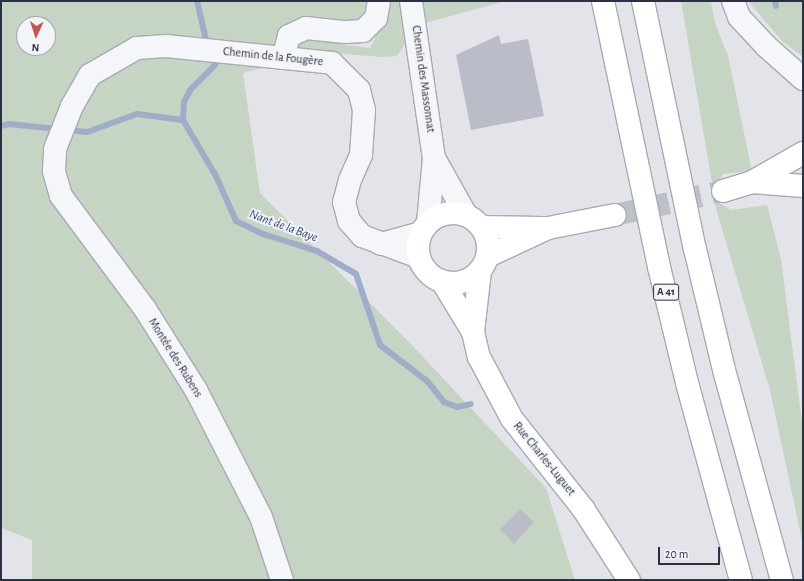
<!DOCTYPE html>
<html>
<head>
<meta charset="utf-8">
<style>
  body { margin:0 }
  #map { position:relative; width:804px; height:581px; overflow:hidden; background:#e3e4ea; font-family:"Alegreya Sans",sans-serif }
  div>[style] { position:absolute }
  .green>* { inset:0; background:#c6d4c4 }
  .stream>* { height:6px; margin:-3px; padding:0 3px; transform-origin:3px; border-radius:3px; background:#a0adc8 }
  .building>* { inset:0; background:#babdc7 }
  .major-tunnel>* { height:22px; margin-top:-11px; transform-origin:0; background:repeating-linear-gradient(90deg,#bec0c8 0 22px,transparent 0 33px) }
  .roads { filter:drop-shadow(1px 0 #a8aab4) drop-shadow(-1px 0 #a8aab4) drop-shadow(0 1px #a8aab4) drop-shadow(0 -1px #a8aab4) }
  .minor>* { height:22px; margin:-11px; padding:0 11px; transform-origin:11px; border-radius:11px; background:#f5f6f9 }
  .major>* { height:22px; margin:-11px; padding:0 11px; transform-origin:11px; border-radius:11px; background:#fff }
  .major>.ring { margin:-11px; padding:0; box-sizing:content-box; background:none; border:22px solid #fff; border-radius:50% }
  .highway>* { height:22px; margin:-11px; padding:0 11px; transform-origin:11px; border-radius:11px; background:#fff }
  span { translate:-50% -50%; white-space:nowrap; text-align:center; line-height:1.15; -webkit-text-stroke:3.5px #f2f4f8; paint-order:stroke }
  .shield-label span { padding:1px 3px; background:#f2f4f8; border:1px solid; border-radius:3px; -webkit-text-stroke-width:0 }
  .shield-label { font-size:11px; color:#2b3042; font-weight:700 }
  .street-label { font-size:12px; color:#2b3042 }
  .water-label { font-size:13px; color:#374874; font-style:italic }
  .frame { position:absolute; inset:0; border:2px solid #2b3042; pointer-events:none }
  .north { position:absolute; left:16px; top:16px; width:40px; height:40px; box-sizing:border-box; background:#f2f4f8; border:1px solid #a2a6af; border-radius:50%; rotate:183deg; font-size:11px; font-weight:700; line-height:16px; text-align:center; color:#2b3042 }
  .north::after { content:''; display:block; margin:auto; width:14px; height:18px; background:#c8504f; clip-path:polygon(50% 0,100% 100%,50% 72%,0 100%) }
  .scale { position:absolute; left:658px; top:547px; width:62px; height:18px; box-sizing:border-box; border:2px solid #2b3042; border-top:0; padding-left:5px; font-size:12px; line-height:14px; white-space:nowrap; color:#2b3042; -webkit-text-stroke:3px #f2f4f8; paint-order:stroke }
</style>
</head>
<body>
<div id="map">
  <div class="green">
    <i style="clip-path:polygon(evenodd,1px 1px,506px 1px,406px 28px,408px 39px,397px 56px,382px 57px,321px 52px,243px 73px,260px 193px,409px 342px,546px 488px,575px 580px,32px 580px,32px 540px,1px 528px,1px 1px,24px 24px,48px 24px,48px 48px,24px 48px,24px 24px,1px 1px,376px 37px,370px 48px,344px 45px,376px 37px)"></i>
    <i style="clip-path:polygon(681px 1px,711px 1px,715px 23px,728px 56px,752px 171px,723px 174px,716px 188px,719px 203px,731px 210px,767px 205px,781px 259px,803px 430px,803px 545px,770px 390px,717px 212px)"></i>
    <i style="clip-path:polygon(748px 1px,803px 1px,803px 57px,782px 41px)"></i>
  </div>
  <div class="stream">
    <i style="left:197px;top:1px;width:39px;rotate:77deg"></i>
    <i style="left:206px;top:39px;width:7px;rotate:56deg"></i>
    <i style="left:775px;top:1px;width:5px;rotate:79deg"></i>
    <i style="left:183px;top:120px;width:18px;rotate:-87deg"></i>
    <i style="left:184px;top:102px;width:15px;rotate:-62deg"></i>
    <i style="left:191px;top:89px;width:34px;rotate:-45deg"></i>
    <i style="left:215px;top:65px;width:10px;rotate:-79deg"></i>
    <i style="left:1px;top:126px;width:8px;rotate:-14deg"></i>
    <i style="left:9px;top:124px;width:78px;rotate:5.9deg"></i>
    <i style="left:87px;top:132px;width:53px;rotate:-19.8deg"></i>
    <i style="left:137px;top:114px;width:46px;rotate:7.4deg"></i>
    <i style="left:183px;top:120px;width:65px;rotate:59.5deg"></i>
    <i style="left:216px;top:176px;width:49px;rotate:66deg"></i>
    <i style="left:236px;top:221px;width:30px;rotate:26deg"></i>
    <i style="left:263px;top:234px;width:57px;rotate:17.5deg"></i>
    <i style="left:317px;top:251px;width:45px;rotate:30.5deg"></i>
    <i style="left:356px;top:274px;width:75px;rotate:71.3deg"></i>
    <i style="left:380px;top:345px;width:59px;rotate:37.5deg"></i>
    <i style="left:427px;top:381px;width:27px;rotate:51deg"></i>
    <i style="left:444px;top:402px;width:14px;rotate:21deg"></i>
    <i style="left:457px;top:407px;width:14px;rotate:-12deg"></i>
  </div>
  <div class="building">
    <i style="clip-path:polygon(499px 35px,501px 44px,528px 39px,544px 116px,471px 130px,456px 55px)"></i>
    <i style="clip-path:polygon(520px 509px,534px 522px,514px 544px,500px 529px)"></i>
  </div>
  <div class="major-tunnel">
    <i style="left:615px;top:215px;width:111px;rotate:-12.5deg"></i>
  </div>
  <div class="roads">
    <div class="minor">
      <i style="left:411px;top:1px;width:159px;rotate:81.7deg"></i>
      <i style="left:434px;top:158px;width:65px;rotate:95.3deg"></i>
      <i style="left:733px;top:1px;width:17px;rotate:69deg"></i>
      <i style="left:739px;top:17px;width:40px;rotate:47deg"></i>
      <i style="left:766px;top:46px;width:50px;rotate:41.7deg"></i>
      <i style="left:283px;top:58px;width:23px;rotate:-75deg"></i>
      <i style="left:289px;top:36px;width:19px;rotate:-25deg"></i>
      <i style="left:306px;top:28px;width:39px;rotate:6deg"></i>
      <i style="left:345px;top:32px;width:18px;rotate:-3deg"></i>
      <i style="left:363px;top:31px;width:18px;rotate:-45deg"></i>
      <i style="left:376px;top:18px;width:17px;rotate:-80deg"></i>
      <i style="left:434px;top:158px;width:65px;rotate:60.7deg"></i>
      <i style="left:381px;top:244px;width:41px;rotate:-15.4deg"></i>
      <i style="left:282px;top:580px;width:66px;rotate:-108.4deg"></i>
      <i style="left:261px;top:517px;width:143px;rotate:-117.1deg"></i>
      <i style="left:196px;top:390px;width:96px;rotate:-122.2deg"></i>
      <i style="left:145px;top:309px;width:141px;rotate:-126.6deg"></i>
      <i style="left:61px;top:196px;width:26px;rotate:-106deg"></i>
      <i style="left:54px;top:171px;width:22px;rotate:-87deg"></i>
      <i style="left:55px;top:149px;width:46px;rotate:-68.4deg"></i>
      <i style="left:72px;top:106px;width:36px;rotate:-60deg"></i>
      <i style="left:90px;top:75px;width:54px;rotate:-29.9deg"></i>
      <i style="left:137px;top:48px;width:29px;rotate:-4deg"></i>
      <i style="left:166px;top:46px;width:167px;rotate:5.8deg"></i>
      <i style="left:332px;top:63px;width:38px;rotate:45deg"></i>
      <i style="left:359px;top:90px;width:21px;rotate:76deg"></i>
      <i style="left:364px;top:110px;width:45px;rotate:93.8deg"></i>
      <i style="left:361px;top:155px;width:27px;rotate:114deg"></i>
      <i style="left:350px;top:180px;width:23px;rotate:105deg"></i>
      <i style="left:344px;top:202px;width:20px;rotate:75deg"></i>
      <i style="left:349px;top:221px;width:20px;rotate:49deg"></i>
      <i style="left:362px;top:236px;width:61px;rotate:20.2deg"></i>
    </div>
    <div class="major">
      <i style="left:752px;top:182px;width:51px;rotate:4.5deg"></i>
      <i style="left:723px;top:191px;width:30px;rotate:-17deg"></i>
      <i style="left:752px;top:182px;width:59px;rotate:-29.6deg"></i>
      <i class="ring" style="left:418px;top:213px;width:48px;height:48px"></i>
      <i style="left:482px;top:227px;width:60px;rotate:1deg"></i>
      <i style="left:488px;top:256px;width:66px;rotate:-25deg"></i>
      <i style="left:548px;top:228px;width:68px;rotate:-11deg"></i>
      <i style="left:442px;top:281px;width:60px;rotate:58.7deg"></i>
      <i style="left:473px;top:332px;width:26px;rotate:77deg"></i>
      <i style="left:479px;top:357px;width:70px;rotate:62deg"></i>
      <i style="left:512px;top:419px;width:116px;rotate:51.6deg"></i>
      <i style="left:584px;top:510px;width:83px;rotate:57.3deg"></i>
      <i style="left:473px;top:332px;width:61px;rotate:-83.5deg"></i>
    </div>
    <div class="highway">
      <i style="left:603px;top:1px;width:272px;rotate:78.1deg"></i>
      <i style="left:659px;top:267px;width:119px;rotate:76.4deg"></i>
      <i style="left:687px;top:383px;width:204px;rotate:74.7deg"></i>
      <i style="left:643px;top:1px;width:253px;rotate:78.2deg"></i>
      <i style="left:695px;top:249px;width:124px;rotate:76.5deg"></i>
      <i style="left:724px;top:370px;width:218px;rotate:74.6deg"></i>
    </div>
  </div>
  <div class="shield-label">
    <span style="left:666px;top:292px">A 41</span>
  </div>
  <div class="street-label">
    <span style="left:273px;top:57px;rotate:6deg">Chemin de la Fougère</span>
    <span style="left:423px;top:79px;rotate:82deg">Chemin des Massonnat</span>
    <span style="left:175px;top:358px;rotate:58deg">Montée des Rubens</span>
    <span style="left:544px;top:459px;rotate:51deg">Rue Charles-Luguet</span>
  </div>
  <div class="water-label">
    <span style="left:283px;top:227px;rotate:20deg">Nant de la Baye</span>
  </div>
  <div class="frame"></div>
  <div class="north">N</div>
  <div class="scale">20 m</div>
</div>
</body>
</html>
